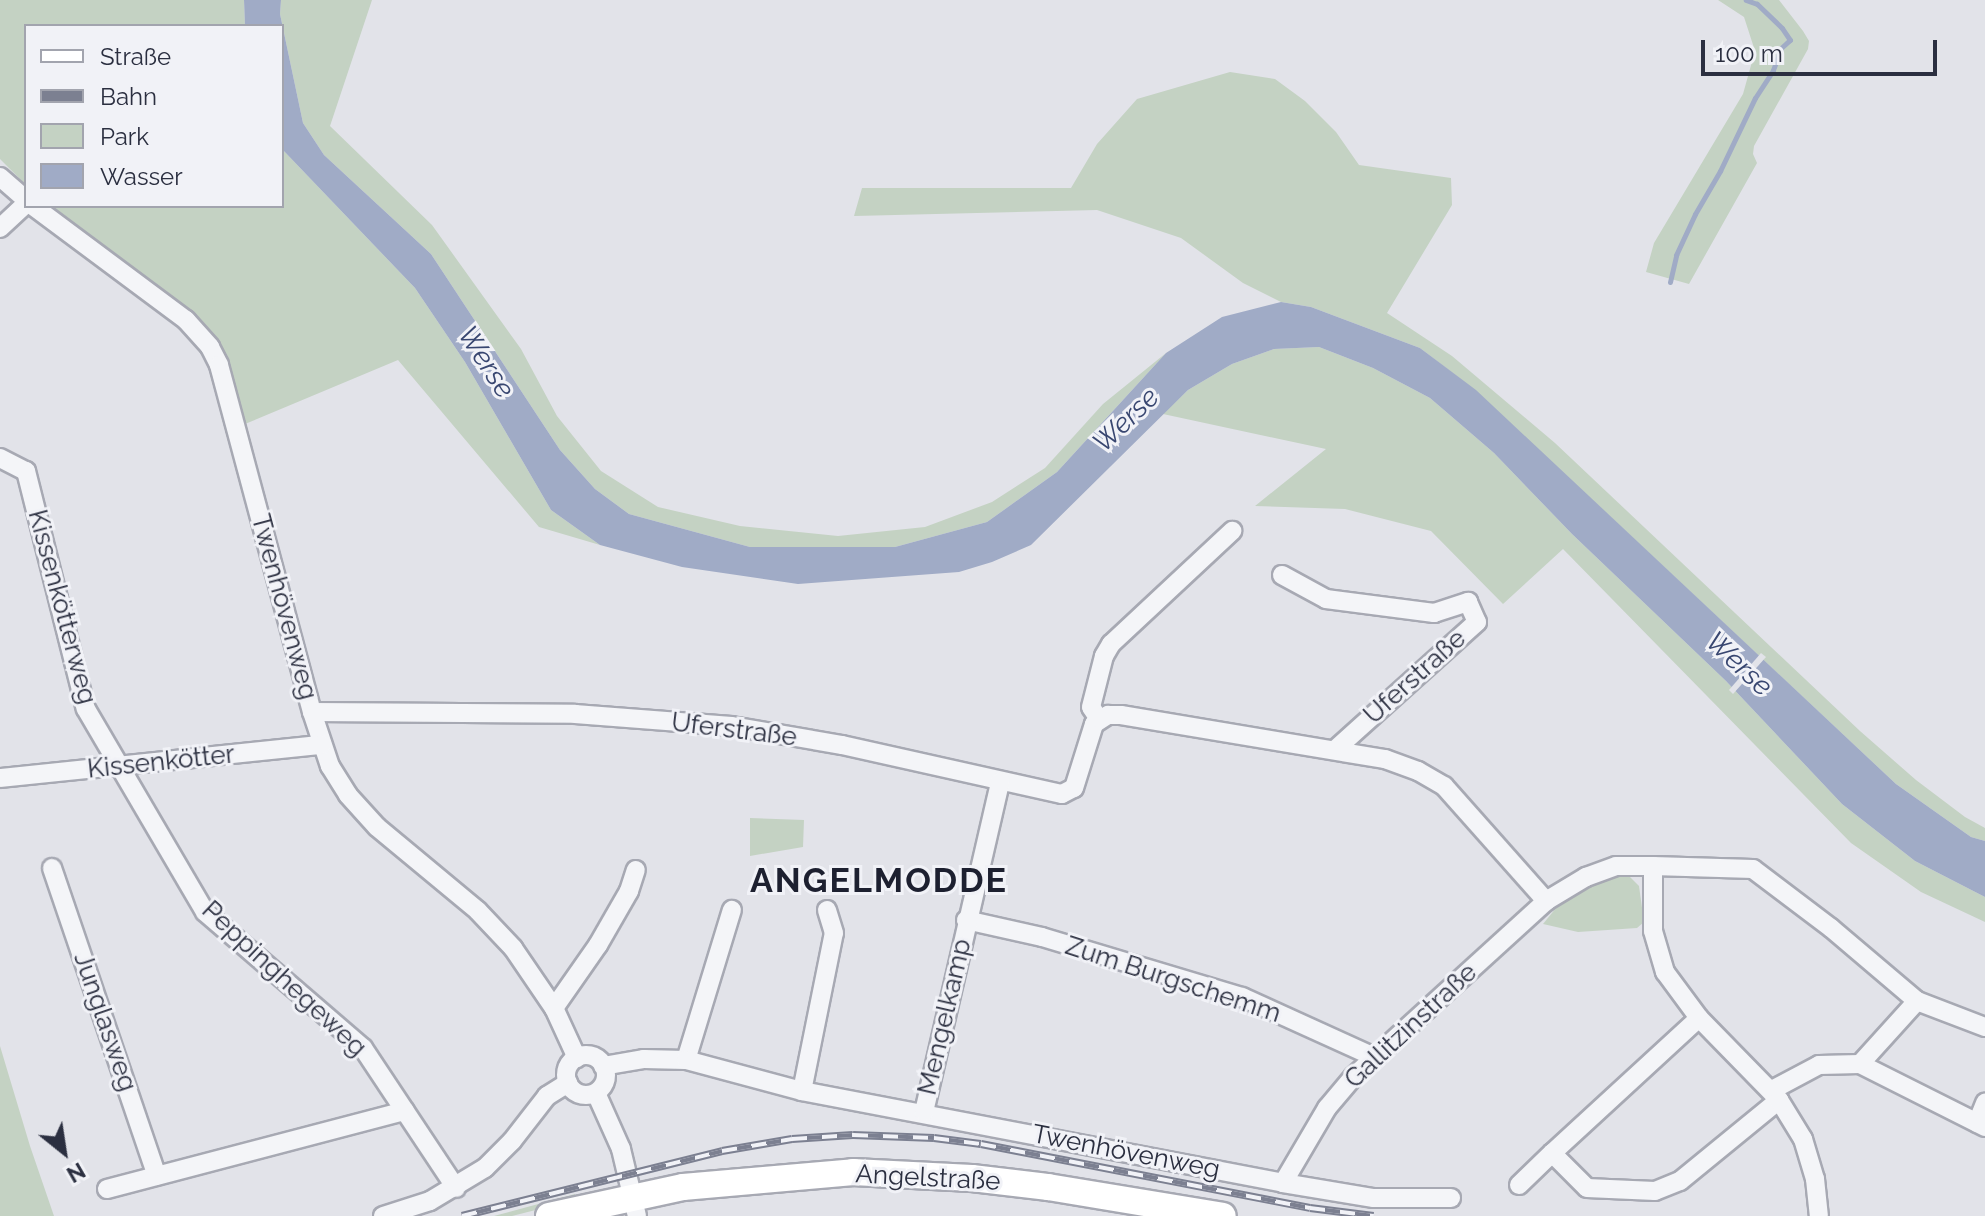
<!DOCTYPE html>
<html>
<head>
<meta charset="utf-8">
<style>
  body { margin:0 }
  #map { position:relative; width:1985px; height:1216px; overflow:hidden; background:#e2e3e9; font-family:Raleway,sans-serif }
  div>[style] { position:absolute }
  .green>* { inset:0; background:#c4d2c3 }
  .water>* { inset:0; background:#a0abc6 }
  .pier>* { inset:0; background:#e2e3e9 }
  .stream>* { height:5px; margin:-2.5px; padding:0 2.5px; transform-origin:2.5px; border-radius:2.5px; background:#a0abc6 }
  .roads { filter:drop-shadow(2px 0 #a7a9b3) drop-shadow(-2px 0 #a7a9b3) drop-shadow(0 2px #a7a9b3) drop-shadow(0 -2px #a7a9b3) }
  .street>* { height:18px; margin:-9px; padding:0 9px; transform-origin:9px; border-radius:9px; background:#f4f5f8 }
  .street>.ring { margin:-9px; padding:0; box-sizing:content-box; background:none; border:18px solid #f4f5f8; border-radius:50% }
  .secondary>* { height:26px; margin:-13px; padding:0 13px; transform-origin:13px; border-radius:13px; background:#fff }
  .rail>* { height:8px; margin-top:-4px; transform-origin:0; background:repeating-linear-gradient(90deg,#f1f2f7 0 15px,#7c8091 0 30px); box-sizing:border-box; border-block:2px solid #7c8091 }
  span { translate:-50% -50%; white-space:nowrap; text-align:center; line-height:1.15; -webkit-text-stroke:6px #f1f2f7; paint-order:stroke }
  .street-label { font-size:26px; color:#2b2f40 }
  .water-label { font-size:28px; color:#384670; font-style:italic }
  .district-label { font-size:34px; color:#1d2030; font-weight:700; letter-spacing:2px }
  .legend { position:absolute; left:24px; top:24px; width:260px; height:184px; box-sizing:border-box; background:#f1f2f7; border:2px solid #a2a4ae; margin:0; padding:10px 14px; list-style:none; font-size:24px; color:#2b2f40 }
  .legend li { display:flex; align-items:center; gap:16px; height:40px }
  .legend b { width:40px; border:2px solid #a2a4ae }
  .north { position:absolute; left:24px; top:1112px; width:80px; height:80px; -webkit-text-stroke:6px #f1f2f7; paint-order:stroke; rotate:150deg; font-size:22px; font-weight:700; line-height:32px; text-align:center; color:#2b2f40 }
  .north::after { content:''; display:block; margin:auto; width:28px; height:36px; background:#2b2f40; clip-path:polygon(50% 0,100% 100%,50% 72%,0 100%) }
  .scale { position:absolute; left:1701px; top:40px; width:236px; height:36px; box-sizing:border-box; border:4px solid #2b2f40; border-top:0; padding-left:10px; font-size:24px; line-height:28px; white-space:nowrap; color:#2b2f40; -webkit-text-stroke:6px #f1f2f7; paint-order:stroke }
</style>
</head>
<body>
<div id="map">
  <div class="green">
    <i style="clip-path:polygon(0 0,244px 0,245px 26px,26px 26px,26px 185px,0 159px)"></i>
    <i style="clip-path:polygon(281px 0,372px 0,330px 126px,432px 225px,521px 349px,557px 416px,601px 471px,658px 507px,740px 526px,838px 536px,925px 527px,992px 502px,1045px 468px,1103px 404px,1166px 353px,1057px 472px,987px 522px,895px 547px,750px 547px,629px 514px,595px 489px,560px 450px,431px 254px,324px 155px,303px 123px,280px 14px)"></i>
    <i style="clip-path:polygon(1718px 0,1779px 0,1803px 31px,1809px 41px,1808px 49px,1754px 146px,1753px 154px,1757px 163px,1689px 284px,1646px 272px,1654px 243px,1743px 94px,1755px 51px,1744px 17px)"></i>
    <i style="clip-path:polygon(1230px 72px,1275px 79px,1305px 101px,1336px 132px,1359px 165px,1451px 178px,1452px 205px,1387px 313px,1452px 356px,1555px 443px,1860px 731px,1916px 780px,1965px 817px,1985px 828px,1985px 841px,1971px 837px,1896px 784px,1476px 391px,1420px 348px,1311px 307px,1281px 302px,1243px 283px,1181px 238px,1097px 210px,854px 216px,862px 188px,1071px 188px,1097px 144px,1137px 99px)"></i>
    <i style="clip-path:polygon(282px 149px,415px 288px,465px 362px,551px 510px,600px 545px,539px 527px,398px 360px,245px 424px,219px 345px,191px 312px,51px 206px,282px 206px)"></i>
    <i style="clip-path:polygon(1319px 347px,1373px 368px,1430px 398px,1494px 453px,1572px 534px,1726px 681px,1842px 804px,1915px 861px,1985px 897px,1985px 922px,1921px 892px,1851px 843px,1563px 549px,1503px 604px,1431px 531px,1345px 509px,1255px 506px,1326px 449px,1163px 414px,1188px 390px,1232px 364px,1274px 349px)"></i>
    <i style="clip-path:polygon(750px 818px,804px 820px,803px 847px,750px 856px)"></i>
    <i style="clip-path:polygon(1607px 876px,1630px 877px,1639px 886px,1644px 922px,1637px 928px,1578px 932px,1543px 924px,1556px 908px)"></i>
    <i style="clip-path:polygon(0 1046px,30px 1146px,54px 1216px,0 1216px)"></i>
    <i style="clip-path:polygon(575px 1194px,575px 1200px,512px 1216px,494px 1216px)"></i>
  </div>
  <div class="water">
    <i style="clip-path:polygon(244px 0,281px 0,280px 14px,303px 123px,324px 155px,431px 254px,560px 450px,595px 489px,629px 514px,750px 547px,895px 547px,987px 522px,1057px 472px,1166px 353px,1222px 317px,1281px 302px,1311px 307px,1420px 348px,1476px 390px,1896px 784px,1971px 837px,1985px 841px,1985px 897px,1915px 861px,1842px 804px,1726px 681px,1572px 534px,1494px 453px,1430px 398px,1373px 368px,1319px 347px,1274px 349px,1232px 364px,1188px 390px,1031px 545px,992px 562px,959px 572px,798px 584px,682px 567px,600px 545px,551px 510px,465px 362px,415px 288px,282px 149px,282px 26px,245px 26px)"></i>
  </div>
  <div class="pier">
    <i style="clip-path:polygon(1761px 653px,1766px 657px,1733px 694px,1729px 690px)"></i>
  </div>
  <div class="stream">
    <i style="left:1670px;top:282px;width:28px;rotate:-77deg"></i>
    <i style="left:1676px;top:255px;width:45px;rotate:-65.1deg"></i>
    <i style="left:1695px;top:214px;width:50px;rotate:-59.8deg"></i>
    <i style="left:1720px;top:171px;width:81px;rotate:-64.4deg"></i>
    <i style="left:1755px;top:98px;width:33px;rotate:-57deg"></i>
    <i style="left:1773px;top:70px;width:23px;rotate:-70deg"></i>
    <i style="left:1781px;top:48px;width:12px;rotate:-42deg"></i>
    <i style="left:1790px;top:40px;width:14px;rotate:-124deg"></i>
    <i style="left:1782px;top:28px;width:35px;rotate:-136deg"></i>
    <i style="left:1757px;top:4px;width:12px;rotate:-160deg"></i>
  </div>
  <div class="roads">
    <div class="street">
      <i style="left:0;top:177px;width:35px;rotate:41deg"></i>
      <i style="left:33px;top:206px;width:191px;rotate:36.7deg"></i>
      <i style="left:186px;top:320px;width:36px;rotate:48deg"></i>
      <i style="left:210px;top:347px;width:20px;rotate:63deg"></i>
      <i style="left:219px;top:365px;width:359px;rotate:75deg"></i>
      <i style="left:312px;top:712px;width:57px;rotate:71.6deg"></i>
      <i style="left:330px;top:766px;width:34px;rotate:58deg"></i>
      <i style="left:348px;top:795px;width:43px;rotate:47.8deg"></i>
      <i style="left:377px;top:827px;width:131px;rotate:39.7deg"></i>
      <i style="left:478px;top:911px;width:51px;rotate:46.6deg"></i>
      <i style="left:513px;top:948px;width:73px;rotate:55.7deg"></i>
      <i style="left:554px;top:1008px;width:55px;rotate:65.3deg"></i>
      <i style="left:0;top:228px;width:35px;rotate:-43deg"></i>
      <i style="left:0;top:458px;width:29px;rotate:27deg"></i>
      <i style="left:26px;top:471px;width:245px;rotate:75.9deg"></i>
      <i style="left:86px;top:709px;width:235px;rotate:59.6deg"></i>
      <i style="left:205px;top:912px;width:208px;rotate:40.7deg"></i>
      <i style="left:363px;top:1048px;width:168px;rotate:56.4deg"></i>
      <i style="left:1282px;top:575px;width:50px;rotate:28.6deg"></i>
      <i style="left:1326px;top:599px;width:109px;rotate:7.4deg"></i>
      <i style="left:1434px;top:613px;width:36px;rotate:-18deg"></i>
      <i style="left:1468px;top:602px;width:22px;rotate:66deg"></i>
      <i style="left:1477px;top:622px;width:191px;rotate:138deg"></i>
      <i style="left:312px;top:712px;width:263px;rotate:0.4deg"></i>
      <i style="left:575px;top:714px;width:157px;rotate:4.4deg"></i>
      <i style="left:732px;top:726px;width:112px;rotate:9.8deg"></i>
      <i style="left:842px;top:745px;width:225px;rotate:12.6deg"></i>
      <i style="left:1062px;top:794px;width:13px;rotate:-27deg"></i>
      <i style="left:1074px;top:788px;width:67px;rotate:-72.6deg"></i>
      <i style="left:1094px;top:724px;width:17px;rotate:-33deg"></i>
      <i style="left:1108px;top:715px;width:13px"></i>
      <i style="left:1121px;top:715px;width:268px;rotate:9.5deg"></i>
      <i style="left:1385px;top:759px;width:35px;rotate:20deg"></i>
      <i style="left:1418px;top:771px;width:30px;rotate:30deg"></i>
      <i style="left:1444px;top:786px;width:154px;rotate:48.4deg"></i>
      <i style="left:1099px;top:719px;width:14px;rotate:-124deg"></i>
      <i style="left:1091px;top:707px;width:53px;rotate:-75.7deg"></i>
      <i style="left:1104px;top:656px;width:14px;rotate:-60deg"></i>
      <i style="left:1111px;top:644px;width:166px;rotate:-43deg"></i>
      <i style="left:0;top:778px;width:324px;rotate:-5.9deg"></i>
      <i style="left:1653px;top:866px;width:100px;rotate:1.7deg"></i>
      <i style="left:1753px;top:869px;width:98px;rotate:37.1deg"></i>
      <i style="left:1831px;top:928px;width:113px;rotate:40.3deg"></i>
      <i style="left:1917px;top:1001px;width:73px;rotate:20.9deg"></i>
      <i style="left:52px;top:868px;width:325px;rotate:71.2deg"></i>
      <i style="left:966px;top:920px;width:78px;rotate:12.6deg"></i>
      <i style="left:1042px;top:937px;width:209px;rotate:16.7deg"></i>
      <i style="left:1242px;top:997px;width:145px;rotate:24.4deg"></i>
      <i style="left:554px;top:1008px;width:77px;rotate:-55.1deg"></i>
      <i style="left:598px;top:945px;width:62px;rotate:-60.1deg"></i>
      <i style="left:629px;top:891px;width:22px;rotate:-72deg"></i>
      <i style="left:1699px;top:1018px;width:200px;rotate:137.4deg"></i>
      <i style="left:1552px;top:1153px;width:49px;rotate:45deg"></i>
      <i style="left:1587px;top:1188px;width:68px;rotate:2.5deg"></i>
      <i style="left:1655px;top:1191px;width:27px;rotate:-22deg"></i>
      <i style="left:1680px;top:1181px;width:128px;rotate:-39.3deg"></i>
      <i class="ring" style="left:566px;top:1055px;width:22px;height:22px"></i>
      <i style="left:686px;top:1060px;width:157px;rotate:-73deg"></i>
      <i style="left:1860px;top:1064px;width:85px;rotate:-47.9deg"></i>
      <i style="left:603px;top:1066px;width:42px;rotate:-9.7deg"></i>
      <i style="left:644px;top:1059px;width:42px;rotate:1.4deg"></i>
      <i style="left:686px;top:1060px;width:120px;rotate:15deg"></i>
      <i style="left:802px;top:1091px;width:490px;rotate:10.8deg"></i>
      <i style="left:1283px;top:1183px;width:92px;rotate:9.4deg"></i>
      <i style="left:1374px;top:1198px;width:77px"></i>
      <i style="left:1772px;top:1090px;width:53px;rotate:-28deg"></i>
      <i style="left:1819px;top:1065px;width:41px;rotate:-1.4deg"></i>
      <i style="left:1860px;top:1064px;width:140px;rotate:26.7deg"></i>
      <i style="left:802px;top:1091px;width:161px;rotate:-78.6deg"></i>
      <i style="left:834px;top:933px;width:24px;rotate:-107deg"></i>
      <i style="left:596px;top:1093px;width:61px;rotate:65.9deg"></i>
      <i style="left:621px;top:1149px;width:69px;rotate:76.6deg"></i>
      <i style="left:924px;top:1112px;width:339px;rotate:-77deg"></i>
      <i style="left:1977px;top:1123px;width:22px;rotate:-68deg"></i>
      <i style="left:1283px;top:1183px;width:87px;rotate:-59.6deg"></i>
      <i style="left:1327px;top:1108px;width:42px;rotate:-49.8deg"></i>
      <i style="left:1354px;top:1076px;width:260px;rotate:-42.3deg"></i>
      <i style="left:1546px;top:901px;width:47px;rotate:-31deg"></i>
      <i style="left:1586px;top:877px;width:32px;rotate:-20deg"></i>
      <i style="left:1616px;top:866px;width:37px"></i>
      <i style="left:1653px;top:866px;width:65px;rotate:90deg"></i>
      <i style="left:1653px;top:931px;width:43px;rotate:73.7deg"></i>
      <i style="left:1665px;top:972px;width:57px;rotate:53.5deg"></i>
      <i style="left:1699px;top:1018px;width:115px;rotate:45.7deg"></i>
      <i style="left:1779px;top:1100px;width:46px;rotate:58.4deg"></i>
      <i style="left:1803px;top:1139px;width:42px;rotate:73.3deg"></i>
      <i style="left:1815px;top:1179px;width:37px;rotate:84deg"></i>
      <i style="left:1519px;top:1185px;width:46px;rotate:-44.1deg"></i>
      <i style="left:107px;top:1189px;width:308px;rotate:-14.7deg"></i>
      <i style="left:383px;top:1216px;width:49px;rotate:-17.7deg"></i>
      <i style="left:430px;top:1201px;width:64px;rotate:-31deg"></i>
      <i style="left:485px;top:1168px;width:38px;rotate:-45deg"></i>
      <i style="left:512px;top:1141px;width:57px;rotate:-52.1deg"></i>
      <i style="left:547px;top:1096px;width:25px;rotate:-32deg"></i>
    </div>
    <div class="secondary">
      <i style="left:549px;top:1216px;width:137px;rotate:-12.2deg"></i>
      <i style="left:683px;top:1187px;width:171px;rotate:-5deg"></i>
      <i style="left:853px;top:1172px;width:119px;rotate:2.9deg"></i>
      <i style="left:972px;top:1178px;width:77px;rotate:6.8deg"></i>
      <i style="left:1048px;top:1187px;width:177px;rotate:9.4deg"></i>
    </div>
  </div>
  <div class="rail">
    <i style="left:462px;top:1216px;width:268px;rotate:-14deg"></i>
    <i style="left:722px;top:1151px;width:71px;rotate:-9.7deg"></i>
    <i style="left:792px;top:1139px;width:61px;rotate:-3.8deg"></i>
    <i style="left:853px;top:1135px;width:81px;rotate:2.1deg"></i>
    <i style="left:934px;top:1138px;width:47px;rotate:7.3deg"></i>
    <i style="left:981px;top:1144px;width:335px;rotate:11deg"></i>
    <i style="left:1310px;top:1208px;width:64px;rotate:7.1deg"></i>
  </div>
  <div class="street-label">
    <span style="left:62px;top:607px;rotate:75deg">Kissenkötterweg</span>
    <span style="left:284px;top:607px;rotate:75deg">Twenhövenweg</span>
    <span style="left:1415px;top:677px;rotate:-42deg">Uferstraße</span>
    <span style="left:734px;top:730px;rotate:7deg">Uferstraße</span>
    <span style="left:161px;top:762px;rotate:-6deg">Kissenkötter</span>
    <span style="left:284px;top:979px;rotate:43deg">Peppinghegeweg</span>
    <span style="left:1173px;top:980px;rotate:18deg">Zum Burgschemm</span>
    <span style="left:945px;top:1017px;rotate:-77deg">Mengelkamp</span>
    <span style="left:105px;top:1022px;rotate:71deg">Junglasweg</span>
    <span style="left:1411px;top:1026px;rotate:-43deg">Gallitzinstraße</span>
    <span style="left:1126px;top:1152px;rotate:11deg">Twenhövenweg</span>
    <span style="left:928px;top:1178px;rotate:3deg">Angelstraße</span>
  </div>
  <div class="water-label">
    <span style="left:486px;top:362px;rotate:57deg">Werse</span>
    <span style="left:1126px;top:420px;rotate:-44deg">Werse</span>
    <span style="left:1739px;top:664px;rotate:43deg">Werse</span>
  </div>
  <div class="district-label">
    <span style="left:879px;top:881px">ANGELMODDE</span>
  </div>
  <ul class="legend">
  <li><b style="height:10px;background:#fff"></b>Straße</li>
  <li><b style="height:10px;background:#7c8091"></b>Bahn</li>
  <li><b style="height:22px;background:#c4d2c3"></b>Park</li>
  <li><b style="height:22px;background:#a0abc6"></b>Wasser</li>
  </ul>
  <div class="north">N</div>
  <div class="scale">100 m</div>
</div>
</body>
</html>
